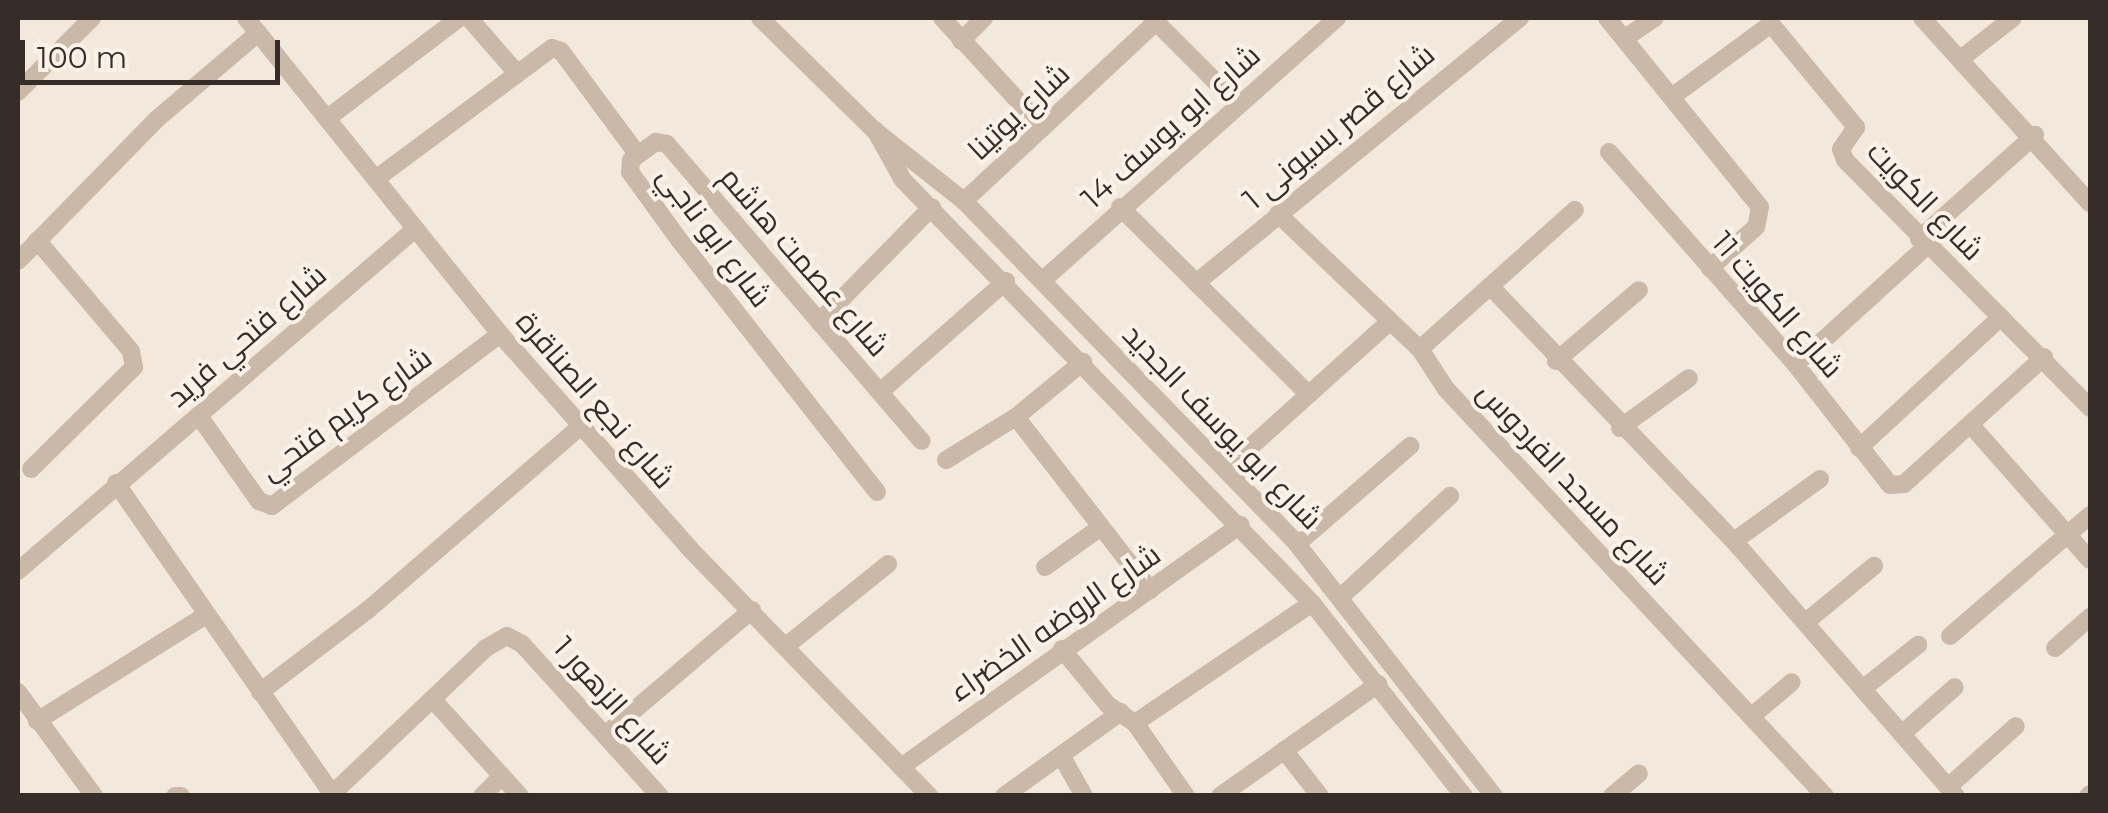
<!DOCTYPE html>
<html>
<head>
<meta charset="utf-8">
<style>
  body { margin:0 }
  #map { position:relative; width:2108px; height:813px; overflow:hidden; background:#f2e8dc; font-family:Montserrat,Cairo,sans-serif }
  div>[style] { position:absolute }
  .minor>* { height:18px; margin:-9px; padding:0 9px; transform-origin:9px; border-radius:9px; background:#cab9a8 }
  span { translate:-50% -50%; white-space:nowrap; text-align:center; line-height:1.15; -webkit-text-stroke:8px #faf2e9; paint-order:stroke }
  .street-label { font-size:30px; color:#372d28 }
  .frame { position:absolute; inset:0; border:20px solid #372d28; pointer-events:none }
  .scale { position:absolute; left:20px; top:40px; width:260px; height:45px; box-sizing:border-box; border:5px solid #372d28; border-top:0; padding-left:12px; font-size:30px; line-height:35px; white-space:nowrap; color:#372d28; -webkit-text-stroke:8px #faf2e9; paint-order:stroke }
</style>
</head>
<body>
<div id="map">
  <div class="minor">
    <i style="left:246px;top:18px;width:405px;rotate:51.2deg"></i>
    <i style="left:500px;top:334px;width:287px;rotate:48.5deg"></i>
    <i style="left:690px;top:549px;width:344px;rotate:45.9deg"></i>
    <i style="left:469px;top:18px;width:70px;rotate:49deg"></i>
    <i style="left:760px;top:18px;width:160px;rotate:44.5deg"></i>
    <i style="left:874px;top:130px;width:115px;rotate:38.3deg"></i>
    <i style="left:964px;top:201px;width:478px;rotate:45.8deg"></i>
    <i style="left:1297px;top:544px;width:320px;rotate:52deg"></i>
    <i style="left:942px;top:18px;width:149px;rotate:47.4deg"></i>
    <i style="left:1152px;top:18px;width:120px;rotate:45deg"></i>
    <i style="left:1607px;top:18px;width:243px;rotate:51deg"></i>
    <i style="left:1760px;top:207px;width:20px;rotate:101deg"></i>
    <i style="left:1756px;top:227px;width:62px;rotate:138.3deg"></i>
    <i style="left:1922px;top:18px;width:250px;rotate:47.8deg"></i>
    <i style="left:1625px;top:38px;width:36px;rotate:-34deg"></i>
    <i style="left:961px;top:41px;width:33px;rotate:-45deg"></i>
    <i style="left:1963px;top:57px;width:63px;rotate:-38deg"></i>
    <i style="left:18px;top:92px;width:105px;rotate:-45deg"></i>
    <i style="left:1673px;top:96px;width:122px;rotate:-36.3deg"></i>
    <i style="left:1771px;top:24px;width:134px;rotate:50.5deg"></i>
    <i style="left:1856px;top:127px;width:27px;rotate:124deg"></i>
    <i style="left:1841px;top:149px;width:12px;rotate:70deg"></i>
    <i style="left:1845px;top:160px;width:349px;rotate:45.3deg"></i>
    <i style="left:329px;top:117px;width:163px;rotate:-37.3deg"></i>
    <i style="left:875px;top:130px;width:57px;rotate:60.8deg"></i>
    <i style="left:903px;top:180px;width:588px;rotate:45.96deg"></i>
    <i style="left:1312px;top:603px;width:246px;rotate:51.8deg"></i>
    <i style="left:1609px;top:152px;width:283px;rotate:48.7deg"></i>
    <i style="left:1796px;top:365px;width:152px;rotate:51.9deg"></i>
    <i style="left:1890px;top:485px;width:14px;rotate:-4deg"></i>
    <i style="left:1904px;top:484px;width:189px;rotate:-42.2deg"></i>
    <i style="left:377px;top:178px;width:218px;rotate:-36.6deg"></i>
    <i style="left:552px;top:48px;width:9px;rotate:18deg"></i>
    <i style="left:561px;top:51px;width:129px;rotate:53.5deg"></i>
    <i style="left:964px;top:201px;width:262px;rotate:-43deg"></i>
    <i style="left:1120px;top:207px;width:264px;rotate:44.8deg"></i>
    <i style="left:1278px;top:214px;width:196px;rotate:43.6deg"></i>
    <i style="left:1420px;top:349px;width:48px;rotate:57deg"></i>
    <i style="left:1446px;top:389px;width:556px;rotate:47.04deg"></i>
    <i style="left:1919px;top:239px;width:156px;rotate:-41.9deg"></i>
    <i style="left:18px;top:261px;width:199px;rotate:-45.6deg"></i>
    <i style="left:157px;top:119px;width:133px;rotate:-40.4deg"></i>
    <i style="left:1043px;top:280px;width:394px;rotate:-41.7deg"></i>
    <i style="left:1196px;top:283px;width:419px;rotate:-39.3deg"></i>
    <i style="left:1490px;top:286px;width:353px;rotate:46.3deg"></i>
    <i style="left:1734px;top:541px;width:338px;rotate:49deg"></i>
    <i style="left:819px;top:322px;width:161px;rotate:-45.5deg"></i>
    <i style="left:1420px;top:349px;width:208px;rotate:-41.9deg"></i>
    <i style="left:1556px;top:361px;width:109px;rotate:-40.5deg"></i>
    <i style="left:1796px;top:365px;width:177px;rotate:-42.3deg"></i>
    <i style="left:880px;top:392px;width:168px;rotate:-41.4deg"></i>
    <i style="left:199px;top:416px;width:104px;rotate:54.8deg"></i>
    <i style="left:259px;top:501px;width:14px;rotate:21deg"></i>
    <i style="left:272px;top:506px;width:286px;rotate:-37deg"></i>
    <i style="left:1016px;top:417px;width:219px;rotate:52.2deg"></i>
    <i style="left:1970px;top:424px;width:181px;rotate:48.6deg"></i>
    <i style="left:1620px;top:428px;width:85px;rotate:-35.9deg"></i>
    <i style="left:1859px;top:448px;width:193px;rotate:-42.7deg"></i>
    <i style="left:946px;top:460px;width:82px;rotate:-31.6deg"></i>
    <i style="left:1016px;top:417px;width:87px;rotate:-39.4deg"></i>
    <i style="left:31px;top:469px;width:145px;rotate:-44.7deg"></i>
    <i style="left:134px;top:367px;width:16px;rotate:-101deg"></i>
    <i style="left:131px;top:351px;width:145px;rotate:-130.3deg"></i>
    <i style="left:1226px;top:469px;width:217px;rotate:-42deg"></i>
    <i style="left:116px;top:483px;width:379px;rotate:55.2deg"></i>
    <i style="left:877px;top:492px;width:319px;rotate:-128.1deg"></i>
    <i style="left:680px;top:241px;width:85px;rotate:-125.9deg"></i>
    <i style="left:630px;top:172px;width:12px;rotate:-85deg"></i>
    <i style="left:631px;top:160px;width:31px;rotate:-36deg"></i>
    <i style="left:656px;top:142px;width:11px;rotate:10deg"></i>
    <i style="left:667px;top:144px;width:391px;rotate:49.4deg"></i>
    <i style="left:1734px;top:541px;width:106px;rotate:-35.8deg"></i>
    <i style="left:1297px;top:544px;width:150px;rotate:-40.9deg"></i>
    <i style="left:1045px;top:567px;width:69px;rotate:-35.5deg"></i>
    <i style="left:18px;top:571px;width:524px;rotate:-40.74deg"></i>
    <i style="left:1343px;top:595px;width:146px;rotate:-42.8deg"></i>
    <i style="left:1807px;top:621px;width:87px;rotate:-39.4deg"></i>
    <i style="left:1950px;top:636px;width:185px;rotate:-40.8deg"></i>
    <i style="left:786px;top:646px;width:131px;rotate:-38.8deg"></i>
    <i style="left:2055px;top:648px;width:47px;rotate:-41.5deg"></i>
    <i style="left:1062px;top:649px;width:72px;rotate:50.6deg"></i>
    <i style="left:1108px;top:705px;width:32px;rotate:34deg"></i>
    <i style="left:1135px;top:723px;width:89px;rotate:55.1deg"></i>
    <i style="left:1865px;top:687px;width:68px;rotate:-38.4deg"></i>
    <i style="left:18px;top:692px;width:129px;rotate:53.8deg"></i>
    <i style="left:260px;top:692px;width:137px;rotate:-37.3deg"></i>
    <i style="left:369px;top:609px;width:280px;rotate:-40.8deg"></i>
    <i style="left:435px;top:702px;width:127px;rotate:47.9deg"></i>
    <i style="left:1752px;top:716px;width:52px;rotate:-40.4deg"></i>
    <i style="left:37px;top:721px;width:196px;rotate:-32.1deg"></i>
    <i style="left:1135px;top:723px;width:214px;rotate:-34.1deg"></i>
    <i style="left:1903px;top:733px;width:69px;rotate:-41.5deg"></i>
    <i style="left:605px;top:735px;width:193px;rotate:-40.4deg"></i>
    <i style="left:1284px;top:750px;width:58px;rotate:52deg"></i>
    <i style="left:1061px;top:755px;width:47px;rotate:60.7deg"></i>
    <i style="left:901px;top:767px;width:417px;rotate:-35.5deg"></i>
    <i style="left:1948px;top:787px;width:91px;rotate:-41.9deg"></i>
    <i style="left:175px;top:796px;width:6px"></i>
    <i style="left:330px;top:796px;width:215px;rotate:-43.5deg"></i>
    <i style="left:486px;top:648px;width:24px;rotate:-30deg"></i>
    <i style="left:507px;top:636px;width:17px;rotate:28deg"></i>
    <i style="left:522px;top:644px;width:205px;rotate:47.8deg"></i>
    <i style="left:482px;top:796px;width:28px;rotate:-45deg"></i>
    <i style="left:1004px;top:796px;width:144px;rotate:-35.7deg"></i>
    <i style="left:1220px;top:796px;width:194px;rotate:-35.3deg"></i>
    <i style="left:1612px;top:796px;width:35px;rotate:-40deg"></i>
    <i style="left:2088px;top:796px;width:3px;rotate:-45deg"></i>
  </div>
  <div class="street-label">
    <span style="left:1019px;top:112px;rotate:-43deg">شارع يوتينا</span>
    <span style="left:1171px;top:127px;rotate:-42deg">شارع ابو يوسف 14</span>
    <span style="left:1339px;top:127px;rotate:-40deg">شارع قصر بسيونى 1</span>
    <span style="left:1925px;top:201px;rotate:46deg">شارع الكويت</span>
    <span style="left:714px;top:237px;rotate:53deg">شارع ابو ناجي</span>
    <span style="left:804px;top:262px;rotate:49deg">شارع عصمت هاشم</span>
    <span style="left:1777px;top:305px;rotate:49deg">شارع الكويت 11</span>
    <span style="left:247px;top:336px;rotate:-41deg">شارع فتحي فريد</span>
    <span style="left:595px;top:400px;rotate:49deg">شارع نجع الصناقرة</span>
    <span style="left:346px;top:414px;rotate:-36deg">شارع كريم فتحي</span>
    <span style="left:1222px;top:427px;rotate:46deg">شارع ابو يوسف الجديد</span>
    <span style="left:1573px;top:484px;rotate:47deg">شارع مسجد الفردوس</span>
    <span style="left:1055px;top:623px;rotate:-35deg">شارع الروضه الخضراء</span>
    <span style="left:612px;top:701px;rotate:48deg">شارع الزهور 1</span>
  </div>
  <div class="frame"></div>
  <div class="scale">100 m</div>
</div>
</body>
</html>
